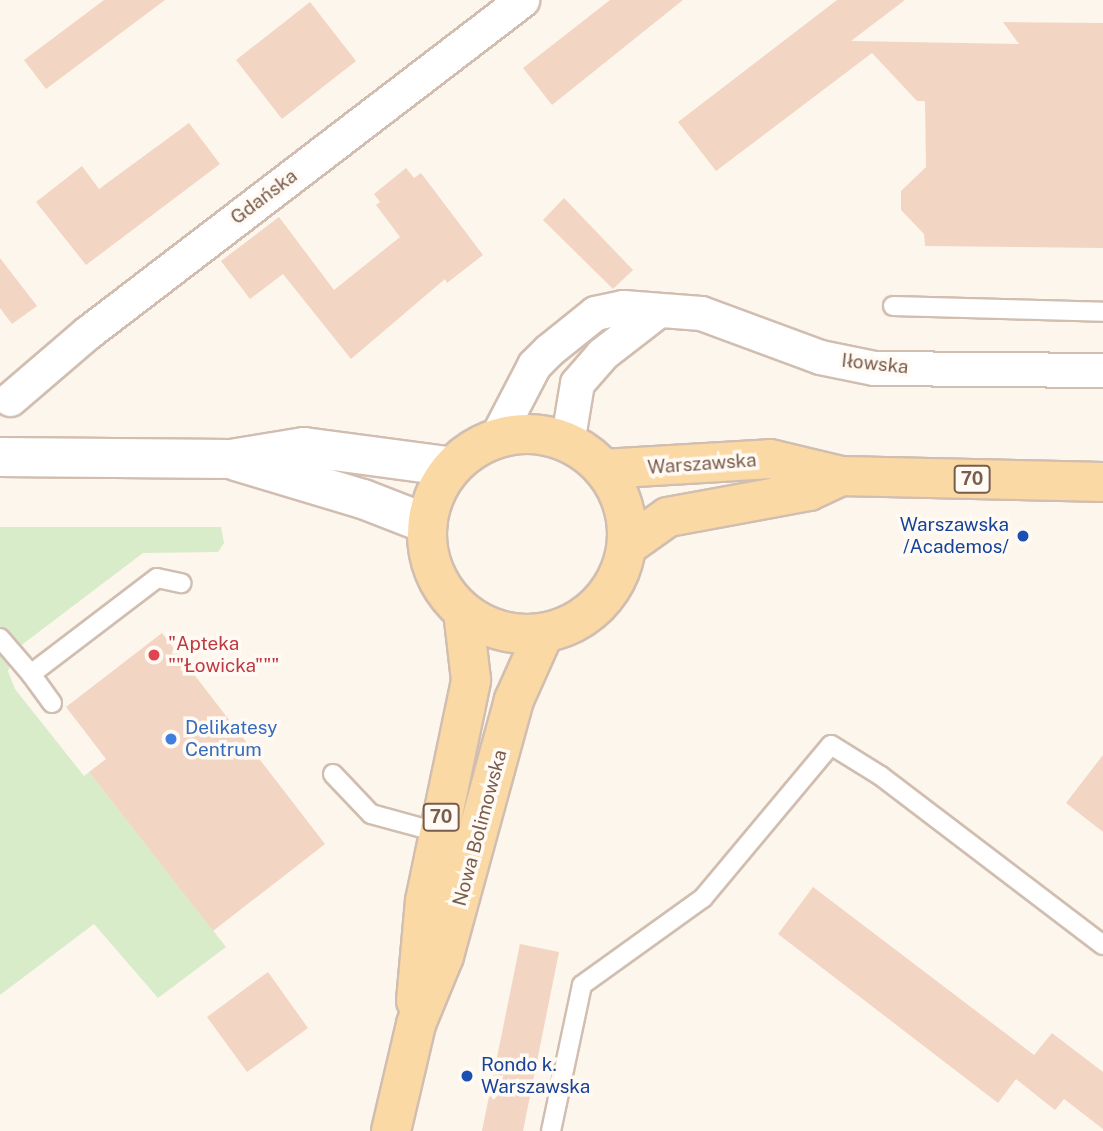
<!DOCTYPE html>
<html>
<head>
<meta charset="utf-8">
<style>
  body { margin:0 }
  #map { position:relative; width:1103px; height:1131px; overflow:hidden; background:#fdf6ec; font-family:"Public Sans",sans-serif }
  div>[style] { position:absolute }
  .green>* { inset:0; background:#d8ecc9 }
  .building>* { inset:0; background:#f3d5c3 }
  .roads { filter:drop-shadow(2px 0 #d1beb0) drop-shadow(-2px 0 #d1beb0) drop-shadow(0 2px #d1beb0) drop-shadow(0 -2px #d1beb0) }
  .lane>* { height:18px; margin:-9px; padding:0 9px; transform-origin:9px; border-radius:9px; background:#fff }
  .street>* { height:33px; margin:-16.5px; padding:0 16.5px; transform-origin:16.5px; border-radius:16.5px; background:#fff }
  .secondary>* { height:38px; margin:-19px; padding:0 19px; transform-origin:19px; border-radius:19px; background:#fff }
  .primary>* { height:38px; margin:-19px; padding:0 19px; transform-origin:19px; border-radius:19px; background:#fbd9a5 }
  .primary>.ring { margin:-19px; padding:0; box-sizing:content-box; background:none; border:38px solid #fbd9a5; border-radius:50% }
  .dots>* { width:19px; height:19px; translate:-50% -50%; box-sizing:border-box; border:4px solid #fffaf3; border-radius:50% }
  span { translate:-50% -50%; white-space:nowrap; text-align:center; line-height:1.15; -webkit-text-stroke:7px #fffaf3; paint-order:stroke }
  .shield-label span { padding:2px 5px; background:#fffaf3; border:2px solid; border-radius:5px; -webkit-text-stroke-width:0 }
  .shield-label { font-size:18px; color:#7a5c4d; font-weight:700 }
  .street-label { font-size:19px; color:#7a5c4d }
  .transit-label { font-size:19px; color:#164399 }
  .right { translate:-100% -50%; text-align:right }
  .left { translate:0 -50%; text-align:left }
  .health-label { font-size:19px; color:#be3a42 }
  .shop-label { font-size:19px; color:#366cbe }
</style>
</head>
<body>
<div id="map">
  <div class="green">
    <i style="clip-path:polygon(0 527px,221px 527px,224px 543px,218px 552px,143px 553px,19px 647px,8px 671px,15px 689px,84px 776px,89px 772px,226px 947px,158px 998px,94px 924px,0 995px)"></i>
  </div>
  <div class="building">
    <i style="clip-path:polygon(104px 0,165px 0,46px 89px,24px 60px)"></i>
    <i style="clip-path:polygon(610px 0,683px 0,552px 105px,523px 68px)"></i>
    <i style="clip-path:polygon(837px 0,905px 0,851px 41px,1019px 44px,1003px 22px,1103px 23px,1103px 248px,925px 246px,924px 234px,901px 210px,901px 191px,926px 167px,925px 101px,917px 101px,872px 53px,716px 171px,678px 122px)"></i>
    <i style="clip-path:polygon(310px 2px,356px 61px,282px 119px,236px 60px)"></i>
    <i style="clip-path:polygon(189px 123px,220px 164px,86px 265px,36px 202px,82px 166px,99px 189px)"></i>
    <i style="clip-path:polygon(406px 168px,414px 178px,421px 173px,483px 255px,447px 283px,445px 279px,351px 359px,283px 274px,250px 299px,221px 261px,279px 217px,334px 290px,400px 237px,376px 205px,380px 202px,374px 194px)"></i>
    <i style="clip-path:polygon(564px 198px,633px 270px,613px 289px,543px 220px)"></i>
    <i style="clip-path:polygon(0 258px,37px 306px,12px 324px,0 308px)"></i>
    <i style="clip-path:polygon(162px 633px,325px 844px,213px 931px,89px 772px,106px 759px,66px 707px)"></i>
    <i style="clip-path:polygon(1103px 755px,1103px 832px,1066px 803px)"></i>
    <i style="clip-path:polygon(813px 887px,1034px 1055px,1052px 1033px,1103px 1072px,1103px 1129px,1064px 1099px,1055px 1110px,1016px 1079px,998px 1103px,778px 934px)"></i>
    <i style="clip-path:polygon(520px 944px,559px 952px,523px 1131px,482px 1131px)"></i>
    <i style="clip-path:polygon(268px 972px,308px 1028px,247px 1072px,207px 1017px)"></i>
  </div>
  <div class="roads">
    <div class="lane">
      <i style="left:893px;top:306px;width:210px;rotate:1.6deg"></i>
      <i style="left:0;top:638px;width:48px;rotate:49.3deg"></i>
      <i style="left:52px;top:703px;width:36px;rotate:-126deg"></i>
      <i style="left:31px;top:674px;width:158px;rotate:-37.3deg"></i>
      <i style="left:157px;top:578px;width:25px;rotate:12deg"></i>
      <i style="left:333px;top:774px;width:55px;rotate:46.5deg"></i>
      <i style="left:371px;top:814px;width:68px;rotate:15.3deg"></i>
      <i style="left:551px;top:1131px;width:149px;rotate:-78deg"></i>
      <i style="left:582px;top:985px;width:149px;rotate:-35.7deg"></i>
      <i style="left:703px;top:898px;width:199px;rotate:-50.1deg"></i>
      <i style="left:831px;top:745px;width:59px;rotate:31.8deg"></i>
      <i style="left:881px;top:776px;width:279px;rotate:37.3deg"></i>
    </div>
    <div class="street">
      <i style="left:10px;top:399px;width:101px;rotate:-40.6deg"></i>
      <i style="left:87px;top:333px;width:548px;rotate:-37.43deg"></i>
      <i style="left:495px;top:440px;width:85px;rotate:-62.5deg"></i>
      <i style="left:534px;top:365px;width:21px;rotate:-45deg"></i>
      <i style="left:549px;top:350px;width:59px;rotate:-38.8deg"></i>
      <i style="left:595px;top:313px;width:29px;rotate:-12deg"></i>
      <i style="left:623px;top:307px;width:78px;rotate:4.4deg"></i>
      <i style="left:701px;top:313px;width:127px;rotate:20.3deg"></i>
      <i style="left:820px;top:357px;width:55px;rotate:11.5deg"></i>
      <i style="left:874px;top:368px;width:229px;rotate:0.5deg"></i>
      <i style="left:567px;top:443px;width:61px;rotate:-80.5deg"></i>
      <i style="left:577px;top:383px;width:38px;rotate:-49deg"></i>
      <i style="left:602px;top:354px;width:67px;rotate:-37.7deg"></i>
    </div>
    <div class="secondary">
      <i style="left:0;top:457px;width:231px;rotate:0.5deg"></i>
      <i style="left:231px;top:459px;width:74px;rotate:-9.3deg"></i>
      <i style="left:304px;top:447px;width:150px;rotate:7.6deg"></i>
      <i style="left:236px;top:461px;width:133px;rotate:16.7deg"></i>
      <i style="left:363px;top:499px;width:69px;rotate:21.3deg"></i>
    </div>
    <div class="primary">
      <i class="ring" style="left:427px;top:434px;width:162px;height:162px"></i>
      <i style="left:603px;top:469px;width:167px;rotate:-3.4deg"></i>
      <i style="left:770px;top:459px;width:73px;rotate:13.5deg"></i>
      <i style="left:841px;top:476px;width:262px;rotate:1.3deg"></i>
      <i style="left:627px;top:546px;width:50px;rotate:-35.3deg"></i>
      <i style="left:668px;top:517px;width:143px;rotate:-10.4deg"></i>
      <i style="left:809px;top:491px;width:35px;rotate:-25deg"></i>
      <i style="left:416px;top:1001px;width:100px;rotate:-84.9deg"></i>
      <i style="left:425px;top:901px;width:226px;rotate:-78.2deg"></i>
      <i style="left:471px;top:680px;width:69px;rotate:-96.6deg"></i>
      <i style="left:391px;top:1131px;width:110px;rotate:-76.8deg"></i>
      <i style="left:416px;top:1024px;width:74px;rotate:-67.6deg"></i>
      <i style="left:444px;top:956px;width:265px;rotate:-74.7deg"></i>
      <i style="left:514px;top:700px;width:73px;rotate:-65.9deg"></i>
    </div>
  </div>
  <div class="dots">
    <i style="left:1023px;top:536px;background:#1a4fb4"></i>
    <i style="left:154px;top:655px;background:#e0444e"></i>
    <i style="left:171px;top:739px;background:#3f7fe0"></i>
    <i style="left:467px;top:1076px;background:#1a4fb4"></i>
  </div>
  <div class="shield-label">
    <span style="left:972px;top:479px">70</span>
    <span style="left:441px;top:817px">70</span>
  </div>
  <div class="street-label">
    <span style="left:264px;top:197px;rotate:-37deg">Gdańska</span>
    <span style="left:875px;top:364px;rotate:6deg">Iłowska</span>
    <span style="left:702px;top:464px;rotate:-4deg">Warszawska</span>
    <span style="left:480px;top:828px;rotate:-75deg">Nowa Bolimowska</span>
  </div>
  <div class="transit-label">
    <span class="right" style="left:1009px;top:536px">Warszawska<br>/Academos/</span>
    <span class="left" style="left:481px;top:1076px">Rondo k.<br>Warszawska</span>
  </div>
  <div class="health-label">
    <span class="left" style="left:168px;top:655px">"Apteka<br>""Łowicka"""</span>
  </div>
  <div class="shop-label">
    <span class="left" style="left:185px;top:739px">Delikatesy<br>Centrum</span>
  </div>
</div>
</body>
</html>
